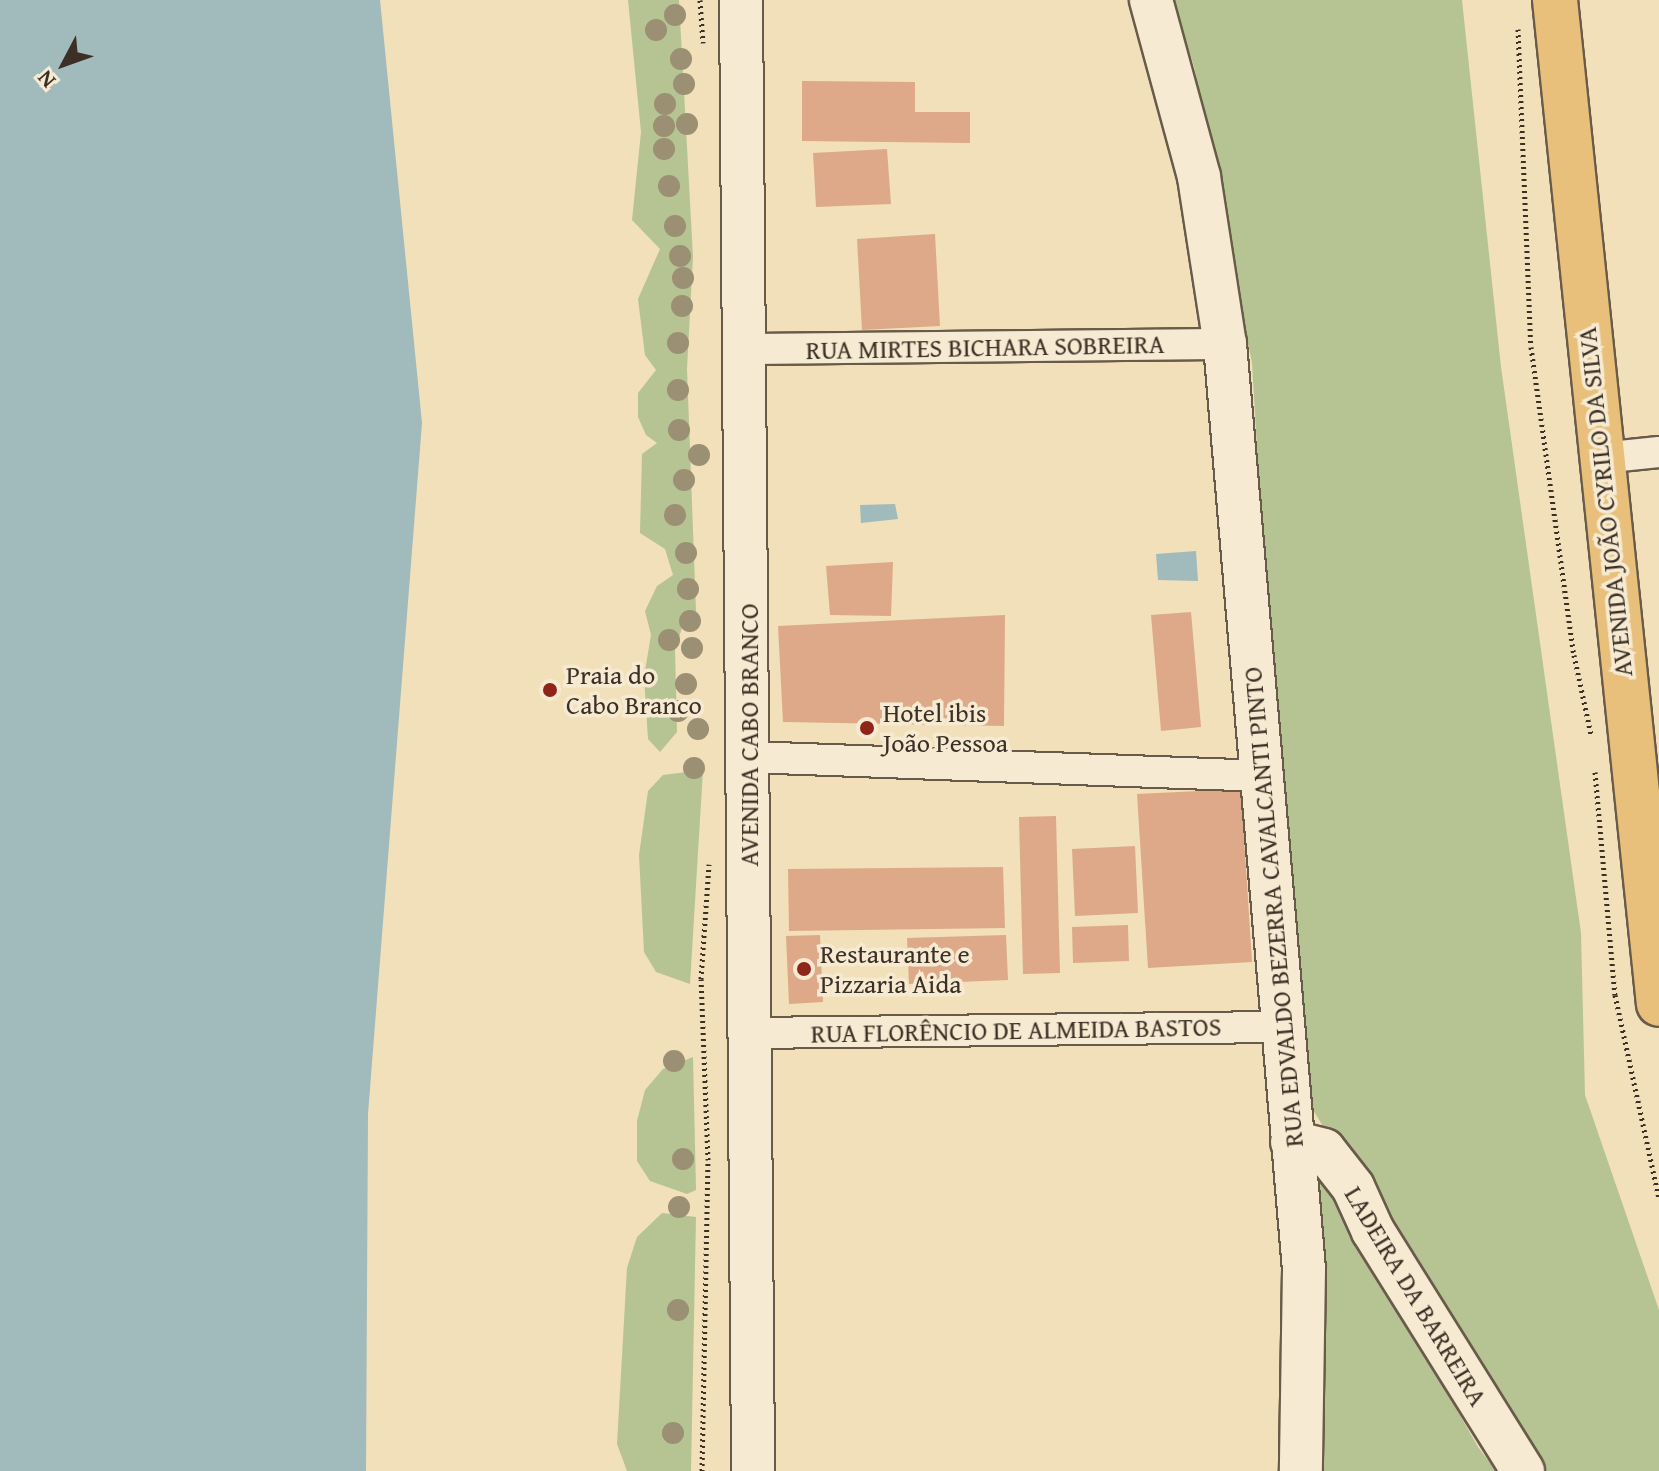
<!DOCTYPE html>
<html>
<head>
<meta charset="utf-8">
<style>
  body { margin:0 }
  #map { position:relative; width:1659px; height:1471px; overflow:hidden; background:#f1e0b9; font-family:"Gentium Book Plus",serif }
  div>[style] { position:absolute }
  .green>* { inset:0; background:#b6c392 }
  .water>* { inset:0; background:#a1babb }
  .building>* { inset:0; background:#dda989 }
  .path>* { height:5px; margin-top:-2.5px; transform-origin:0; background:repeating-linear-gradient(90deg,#3c2f25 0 2px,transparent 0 6px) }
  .roads { filter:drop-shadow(2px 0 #695b4a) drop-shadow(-2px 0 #695b4a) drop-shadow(0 2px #695b4a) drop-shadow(0 -2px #695b4a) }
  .street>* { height:30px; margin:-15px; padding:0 15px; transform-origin:15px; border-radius:15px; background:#f6ebd2 }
  .secondary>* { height:42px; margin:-21px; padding:0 21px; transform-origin:21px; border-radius:21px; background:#f6ebd2 }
  .primary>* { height:44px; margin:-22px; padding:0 22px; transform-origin:22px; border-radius:22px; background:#e8c07c }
  .trees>* { width:22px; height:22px; margin:-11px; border-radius:50%; background:#9b8f74 }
  .dots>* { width:22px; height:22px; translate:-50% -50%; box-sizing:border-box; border:4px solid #f6ebd2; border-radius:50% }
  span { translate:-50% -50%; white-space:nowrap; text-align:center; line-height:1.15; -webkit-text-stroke:7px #f6ebd2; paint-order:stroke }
  .street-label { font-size:26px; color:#3c2f25 }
  .poi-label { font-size:26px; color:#3c2f25 }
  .left { translate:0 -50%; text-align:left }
  .north { position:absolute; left:24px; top:24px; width:80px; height:80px; -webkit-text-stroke:6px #f6ebd2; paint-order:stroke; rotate:229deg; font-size:22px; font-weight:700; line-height:32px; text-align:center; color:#3c2f25 }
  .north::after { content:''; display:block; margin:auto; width:28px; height:36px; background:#3c2f25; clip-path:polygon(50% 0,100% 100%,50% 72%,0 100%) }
</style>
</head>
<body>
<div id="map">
  <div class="green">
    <i style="clip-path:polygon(628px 0,679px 0,693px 257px,687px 369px,696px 611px,685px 619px,675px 649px,677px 732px,660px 752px,648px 739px,644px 677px,651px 635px,645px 611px,657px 586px,673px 575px,665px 549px,640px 533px,642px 454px,657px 443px,646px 435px,638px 417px,638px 393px,656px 370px,645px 355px,638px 299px,660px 249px,632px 220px,641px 132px)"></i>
    <i style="clip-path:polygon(1171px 0,1462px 0,1501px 367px,1581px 933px,1585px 1095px,1659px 1310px,1659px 1471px,1544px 1471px,1469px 1369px,1306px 1098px,1287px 958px,1252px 363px,1194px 66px)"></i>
    <i style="clip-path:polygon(703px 770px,690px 984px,656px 972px,644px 952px,639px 855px,648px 791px,663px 775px)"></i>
    <i style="clip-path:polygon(693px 1057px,696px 1190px,687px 1194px,650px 1181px,637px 1161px,637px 1121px,645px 1090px,663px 1069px)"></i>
    <i style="clip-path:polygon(1316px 1162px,1478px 1447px,1496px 1471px,1311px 1471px)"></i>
    <i style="clip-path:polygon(662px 1213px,696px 1217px,691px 1471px,627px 1471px,617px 1444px,627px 1268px,637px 1237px)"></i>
  </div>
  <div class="water">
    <i style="clip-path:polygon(0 0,380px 0,422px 423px,368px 1114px,366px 1471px,0 1471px)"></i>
    <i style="clip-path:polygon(895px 504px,898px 519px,861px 523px,860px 505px)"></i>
    <i style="clip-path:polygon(1196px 551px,1198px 581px,1158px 580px,1156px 554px)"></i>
  </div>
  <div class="building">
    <i style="clip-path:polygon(802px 81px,915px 82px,915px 112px,970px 112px,970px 143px,802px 141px)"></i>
    <i style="clip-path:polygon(887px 149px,891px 204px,816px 207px,813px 153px)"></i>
    <i style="clip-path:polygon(935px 234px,940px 326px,862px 330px,857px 239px)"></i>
    <i style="clip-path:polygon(893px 562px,891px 616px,830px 615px,826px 566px)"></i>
    <i style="clip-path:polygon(1191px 612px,1201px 727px,1161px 731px,1151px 615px)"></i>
    <i style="clip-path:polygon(1005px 615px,1004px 726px,783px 722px,778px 626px)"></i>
    <i style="clip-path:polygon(1241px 789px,1252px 962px,1148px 968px,1137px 794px)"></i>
    <i style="clip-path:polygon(1056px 816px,1060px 973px,1023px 974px,1019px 817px)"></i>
    <i style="clip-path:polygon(1135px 846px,1138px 913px,1075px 916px,1072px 849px)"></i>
    <i style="clip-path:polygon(1003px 867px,1005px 928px,789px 931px,788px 869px)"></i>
    <i style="clip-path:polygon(1128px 925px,1129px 961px,1073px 963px,1072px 927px)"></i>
    <i style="clip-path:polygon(820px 935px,823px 1002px,789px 1004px,786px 936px)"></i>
    <i style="clip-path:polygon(1006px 935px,1008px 980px,909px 984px,907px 938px)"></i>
  </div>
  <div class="path">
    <i style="left:700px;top:0;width:43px;rotate:86deg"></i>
    <i style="left:1518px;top:29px;width:318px;rotate:87.7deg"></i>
    <i style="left:1531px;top:347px;width:311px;rotate:82.1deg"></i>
    <i style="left:1574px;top:655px;width:81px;rotate:77.9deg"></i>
    <i style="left:1595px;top:772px;width:224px;rotate:84.9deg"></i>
    <i style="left:1615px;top:995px;width:209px;rotate:77.8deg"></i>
    <i style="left:702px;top:1471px;width:311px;rotate:-88.9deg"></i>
    <i style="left:708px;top:1160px;width:181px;rotate:-92.2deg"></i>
    <i style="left:701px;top:979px;width:115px;rotate:-86deg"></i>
  </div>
  <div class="roads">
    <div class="street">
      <i style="left:744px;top:349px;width:481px;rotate:-0.6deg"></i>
      <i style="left:1601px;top:458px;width:58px;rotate:-5.9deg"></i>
      <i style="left:749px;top:757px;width:516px;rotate:2.11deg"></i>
      <i style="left:750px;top:1033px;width:531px;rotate:-0.65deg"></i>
    </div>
    <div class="secondary">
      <i style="left:741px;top:0;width:1471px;rotate:89.53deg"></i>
      <i style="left:1151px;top:0;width:183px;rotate:74.8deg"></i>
      <i style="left:1199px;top:177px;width:169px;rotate:81.2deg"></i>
      <i style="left:1225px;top:344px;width:929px;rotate:85.12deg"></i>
      <i style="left:1304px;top:1270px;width:201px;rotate:90.9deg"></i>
      <i style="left:1292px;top:1142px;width:33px;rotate:14deg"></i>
      <i style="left:1324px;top:1150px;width:47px;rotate:51.9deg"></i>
      <i style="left:1353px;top:1187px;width:48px;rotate:65.6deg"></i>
      <i style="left:1373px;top:1231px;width:283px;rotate:58deg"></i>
    </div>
    <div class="primary">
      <i style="left:1555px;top:0;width:1009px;rotate:84.09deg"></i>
    </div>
  </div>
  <div class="trees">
    <i style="left:675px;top:15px"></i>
    <i style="left:656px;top:30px"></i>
    <i style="left:681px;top:59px"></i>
    <i style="left:684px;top:84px"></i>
    <i style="left:665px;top:104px"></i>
    <i style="left:687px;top:124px"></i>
    <i style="left:664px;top:126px"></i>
    <i style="left:664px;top:149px"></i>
    <i style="left:669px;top:186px"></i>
    <i style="left:675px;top:226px"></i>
    <i style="left:680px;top:256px"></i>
    <i style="left:683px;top:278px"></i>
    <i style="left:682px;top:306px"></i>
    <i style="left:678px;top:343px"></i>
    <i style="left:678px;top:390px"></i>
    <i style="left:679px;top:430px"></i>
    <i style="left:699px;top:455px"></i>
    <i style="left:684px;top:480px"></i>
    <i style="left:675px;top:515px"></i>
    <i style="left:686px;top:553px"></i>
    <i style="left:688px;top:589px"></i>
    <i style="left:690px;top:621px"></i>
    <i style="left:669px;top:640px"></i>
    <i style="left:692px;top:648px"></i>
    <i style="left:686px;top:684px"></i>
    <i style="left:678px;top:711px"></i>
    <i style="left:698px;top:729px"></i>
    <i style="left:694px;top:768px"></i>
    <i style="left:674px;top:1061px"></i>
    <i style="left:683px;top:1159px"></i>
    <i style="left:679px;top:1207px"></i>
    <i style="left:678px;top:1310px"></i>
    <i style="left:673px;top:1433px"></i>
  </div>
  <div class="dots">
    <i style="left:550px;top:690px;background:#8f2418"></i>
    <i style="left:867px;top:728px;background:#8f2418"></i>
    <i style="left:804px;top:969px;background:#8f2418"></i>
  </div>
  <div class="street-label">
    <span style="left:985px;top:347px;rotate:-1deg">RUA MIRTES BICHARA SOBREIRA</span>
    <span style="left:1605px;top:502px;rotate:-96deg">AVENIDA JOÃO CYRILO DA SILVA</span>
    <span style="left:749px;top:735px;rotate:-90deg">AVENIDA CABO BRANCO</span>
    <span style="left:1273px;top:907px;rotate:-95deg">RUA EDVALDO BEZERRA CAVALCANTI PINTO</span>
    <span style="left:1016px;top:1030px;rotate:-1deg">RUA FLORÊNCIO DE ALMEIDA BASTOS</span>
    <span style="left:1416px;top:1296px;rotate:59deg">LADEIRA DA BARREIRA</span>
  </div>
  <div class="poi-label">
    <span class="left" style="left:566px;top:690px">Praia do<br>Cabo Branco</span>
    <span class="left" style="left:883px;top:728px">Hotel ibis<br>João Pessoa</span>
    <span class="left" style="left:820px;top:969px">Restaurante e<br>Pizzaria Aida</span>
  </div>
  <div class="north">N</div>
</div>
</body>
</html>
